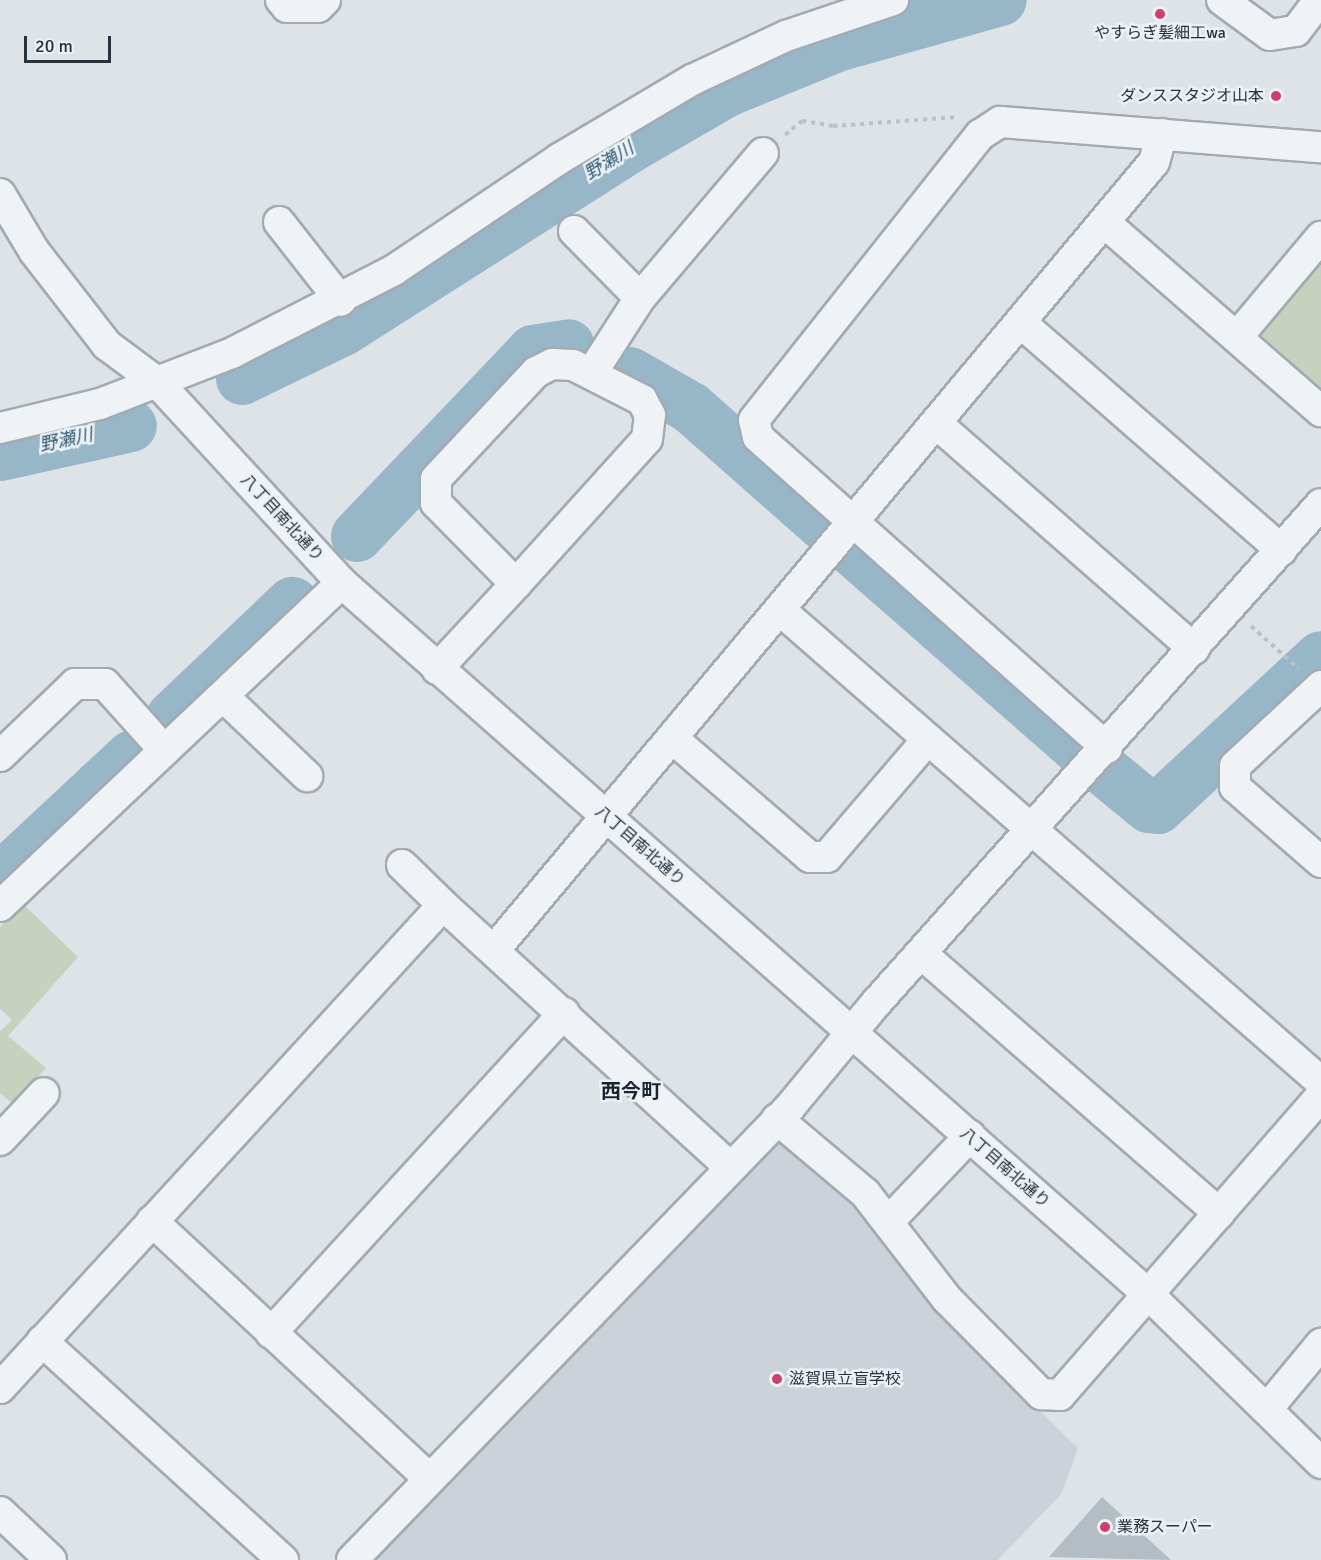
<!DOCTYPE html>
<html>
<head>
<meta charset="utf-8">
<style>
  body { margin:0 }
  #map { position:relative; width:1321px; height:1560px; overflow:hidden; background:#dde3e7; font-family:Signika,"Noto Sans JP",sans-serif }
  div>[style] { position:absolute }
  .built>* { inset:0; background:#cbd2d9 }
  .green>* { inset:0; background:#c6d1be }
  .river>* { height:52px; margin:-26px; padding:0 26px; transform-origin:26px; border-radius:26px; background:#97b7c9 }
  .building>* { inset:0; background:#b4bdc4 }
  .path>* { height:4px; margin-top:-2px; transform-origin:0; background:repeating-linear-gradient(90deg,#bbc1c6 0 4.5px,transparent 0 9px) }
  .roads { filter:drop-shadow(2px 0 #a2abb1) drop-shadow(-2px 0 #a2abb1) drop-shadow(0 2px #a2abb1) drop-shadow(0 -2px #a2abb1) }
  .minor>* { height:30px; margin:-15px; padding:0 15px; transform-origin:15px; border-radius:15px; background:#f0f3f6 }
  .dots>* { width:16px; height:16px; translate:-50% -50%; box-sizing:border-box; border:3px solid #ecf1f5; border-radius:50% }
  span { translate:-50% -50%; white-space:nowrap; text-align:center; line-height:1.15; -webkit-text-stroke:5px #ecf1f5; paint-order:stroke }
  .poi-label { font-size:16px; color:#26333e }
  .right { translate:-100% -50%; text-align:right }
  .left { translate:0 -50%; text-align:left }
  .street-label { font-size:16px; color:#26333e }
  .water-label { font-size:18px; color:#305973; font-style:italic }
  .quarter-label { font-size:20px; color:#19242f; font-weight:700 }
  .scale { position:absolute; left:24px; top:36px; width:87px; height:27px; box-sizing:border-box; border:3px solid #26333e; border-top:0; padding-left:8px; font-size:18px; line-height:21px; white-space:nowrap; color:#26333e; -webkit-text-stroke:4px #ecf1f5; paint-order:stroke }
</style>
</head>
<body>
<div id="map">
  <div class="built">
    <i style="clip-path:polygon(776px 1136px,856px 1198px,935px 1309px,1078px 1448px,1062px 1493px,998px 1560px,376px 1560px)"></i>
  </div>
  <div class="green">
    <i style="clip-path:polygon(1321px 260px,1321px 395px,1267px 349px,1262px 335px,1265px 324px)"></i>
    <i style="clip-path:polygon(24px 905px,78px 957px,8px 1036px,46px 1068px,13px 1104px,0 1093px,0 1031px,12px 1020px,0 1009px,0 927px)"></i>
  </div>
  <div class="river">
    <i style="left:630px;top:373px;width:70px;rotate:29.8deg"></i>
    <i style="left:691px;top:408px;width:180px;rotate:41.4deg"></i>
    <i style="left:242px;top:379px;width:112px;rotate:-25.9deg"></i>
    <i style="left:343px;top:330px;width:348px;rotate:-32.5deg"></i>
    <i style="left:637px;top:143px;width:104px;rotate:-30deg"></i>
    <i style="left:727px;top:91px;width:119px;rotate:-22.2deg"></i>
    <i style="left:837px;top:46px;width:170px;rotate:-15.7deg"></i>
    <i style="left:0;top:455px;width:134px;rotate:-12.5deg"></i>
    <i style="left:357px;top:536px;width:255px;rotate:-46.4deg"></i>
    <i style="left:533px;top:351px;width:36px;rotate:-9deg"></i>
    <i style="left:851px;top:549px;width:308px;rotate:41.2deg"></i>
    <i style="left:172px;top:717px;width:166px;rotate:-43.5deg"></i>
    <i style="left:1105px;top:771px;width:57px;rotate:39.3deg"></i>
    <i style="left:1149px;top:807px;width:9px;rotate:6deg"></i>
    <i style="left:1158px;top:808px;width:222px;rotate:-42.8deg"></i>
    <i style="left:0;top:879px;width:180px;rotate:-43deg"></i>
  </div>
  <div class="building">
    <i style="clip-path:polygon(1102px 1497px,1171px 1560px,1049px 1557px)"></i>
  </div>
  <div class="path">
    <i style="left:785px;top:135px;width:22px;rotate:-39deg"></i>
    <i style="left:802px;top:121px;width:31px;rotate:9deg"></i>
    <i style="left:833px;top:126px;width:125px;rotate:-4.1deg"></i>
    <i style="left:1251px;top:626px;width:64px;rotate:41.9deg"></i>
  </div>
  <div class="roads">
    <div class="minor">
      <i style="left:281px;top:0;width:9px;rotate:49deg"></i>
      <i style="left:287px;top:7px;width:31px"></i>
      <i style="left:318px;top:7px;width:10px;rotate:-45deg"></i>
      <i style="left:1222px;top:0;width:59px;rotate:36.1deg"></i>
      <i style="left:1270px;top:35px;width:26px;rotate:-9deg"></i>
      <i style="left:1296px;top:31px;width:39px;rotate:-53deg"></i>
      <i style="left:0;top:194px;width:66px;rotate:59.2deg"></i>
      <i style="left:34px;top:251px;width:119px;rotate:52.2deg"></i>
      <i style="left:107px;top:345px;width:64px;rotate:36.7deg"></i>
      <i style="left:158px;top:383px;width:272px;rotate:47.4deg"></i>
      <i style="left:342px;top:583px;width:1075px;rotate:41.42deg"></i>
      <i style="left:1148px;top:1294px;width:242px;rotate:44.3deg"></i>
      <i style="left:279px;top:222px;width:100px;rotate:51.9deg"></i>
      <i style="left:1104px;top:222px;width:288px;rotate:41.1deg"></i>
      <i style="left:574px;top:231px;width:94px;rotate:45.4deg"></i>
      <i style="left:1020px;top:322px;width:347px;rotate:41.1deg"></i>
      <i style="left:1237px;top:337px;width:131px;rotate:-50deg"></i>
      <i style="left:591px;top:374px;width:90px;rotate:-57.2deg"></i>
      <i style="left:640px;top:298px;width:190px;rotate:-49.7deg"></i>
      <i style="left:936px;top:423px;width:343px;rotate:41.2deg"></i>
      <i style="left:0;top:428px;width:103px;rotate:-13.5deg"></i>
      <i style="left:100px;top:404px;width:142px;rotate:-21.1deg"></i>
      <i style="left:232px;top:353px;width:182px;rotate:-27.1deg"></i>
      <i style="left:394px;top:270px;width:199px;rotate:-33.9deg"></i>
      <i style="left:559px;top:159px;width:155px;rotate:-30.7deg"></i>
      <i style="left:692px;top:80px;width:104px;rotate:-25.1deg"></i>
      <i style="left:786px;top:36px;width:113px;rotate:-18.6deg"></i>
      <i style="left:780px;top:610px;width:718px;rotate:41.1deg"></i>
      <i style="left:437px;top:669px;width:116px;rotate:-47.1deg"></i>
      <i style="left:516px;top:584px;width:195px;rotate:-47.9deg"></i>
      <i style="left:647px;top:439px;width:24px;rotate:-83deg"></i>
      <i style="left:650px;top:415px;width:17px;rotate:-118deg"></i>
      <i style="left:642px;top:400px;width:77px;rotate:-153.1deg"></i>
      <i style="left:573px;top:365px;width:21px;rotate:-177deg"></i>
      <i style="left:552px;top:364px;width:18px;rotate:153deg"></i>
      <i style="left:536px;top:372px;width:146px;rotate:133.1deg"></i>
      <i style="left:436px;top:479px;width:24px;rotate:90deg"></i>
      <i style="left:436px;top:503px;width:114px;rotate:45.4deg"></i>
      <i style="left:1321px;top:686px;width:117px;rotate:137.1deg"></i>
      <i style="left:1235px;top:766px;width:21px;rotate:90deg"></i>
      <i style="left:1235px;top:787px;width:114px;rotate:41.1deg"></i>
      <i style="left:224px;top:697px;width:115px;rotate:43.6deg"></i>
      <i style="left:672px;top:738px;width:182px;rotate:40.8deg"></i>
      <i style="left:810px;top:857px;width:17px"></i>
      <i style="left:827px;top:857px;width:155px;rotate:-49.4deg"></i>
      <i style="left:1107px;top:748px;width:467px;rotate:-138.3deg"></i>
      <i style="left:758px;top:437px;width:17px;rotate:-103deg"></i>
      <i style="left:754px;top:420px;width:364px;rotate:-51.6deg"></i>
      <i style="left:980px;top:135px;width:24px;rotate:-33deg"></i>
      <i style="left:1000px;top:122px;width:322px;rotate:4.5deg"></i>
      <i style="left:0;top:756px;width:104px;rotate:-43.8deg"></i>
      <i style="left:75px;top:684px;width:30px"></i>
      <i style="left:105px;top:684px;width:89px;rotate:48.2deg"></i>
      <i style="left:402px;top:865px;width:57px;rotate:44.3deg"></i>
      <i style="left:0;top:906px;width:470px;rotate:-43.4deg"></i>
      <i style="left:495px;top:949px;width:1026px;rotate:-50.06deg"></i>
      <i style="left:1154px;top:162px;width:29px;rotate:-74deg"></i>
      <i style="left:923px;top:955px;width:393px;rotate:41.1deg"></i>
      <i style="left:777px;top:1119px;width:115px;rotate:40.1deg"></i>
      <i style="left:865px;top:1193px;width:134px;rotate:52.3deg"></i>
      <i style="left:947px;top:1299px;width:134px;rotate:45.3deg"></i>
      <i style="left:1041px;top:1394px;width:19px;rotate:3deg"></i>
      <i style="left:1060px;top:1395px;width:397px;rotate:-48.9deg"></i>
      <i style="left:0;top:1140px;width:64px;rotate:-46.9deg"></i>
      <i style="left:152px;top:1221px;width:378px;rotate:42.9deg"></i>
      <i style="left:888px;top:1222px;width:119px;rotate:-46.4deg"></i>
      <i style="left:271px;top:1333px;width:434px;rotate:-47.5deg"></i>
      <i style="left:42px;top:1341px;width:326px;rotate:42.3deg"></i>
      <i style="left:0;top:1388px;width:655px;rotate:-47.47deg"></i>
      <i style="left:443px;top:905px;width:387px;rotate:42.4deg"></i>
      <i style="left:1267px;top:1409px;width:85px;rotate:-50.3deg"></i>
      <i style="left:0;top:1512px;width:70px;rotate:43.3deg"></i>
      <i style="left:352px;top:1560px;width:630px;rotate:-45.96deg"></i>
      <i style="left:790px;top:1107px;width:136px;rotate:-50.4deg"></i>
      <i style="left:877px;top:1002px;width:667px;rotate:-48.28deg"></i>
    </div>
  </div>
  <div class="dots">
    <i style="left:1160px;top:14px;background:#d13e6c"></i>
    <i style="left:1276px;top:96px;background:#d13e6c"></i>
    <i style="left:777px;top:1379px;background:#d13e6c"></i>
    <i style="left:1105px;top:1527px;background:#d13e6c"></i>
  </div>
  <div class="poi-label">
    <span style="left:1160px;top:33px">やすらぎ髪細工wa</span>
    <span class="right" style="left:1264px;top:96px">ダンススタジオ山本</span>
    <span class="left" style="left:789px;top:1379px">滋賀県立盲学校</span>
    <span class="left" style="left:1117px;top:1527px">業務スーパー</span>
  </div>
  <div class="street-label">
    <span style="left:282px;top:518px;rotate:47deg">八丁目南北通り</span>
    <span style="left:640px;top:846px;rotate:41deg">八丁目南北通り</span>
    <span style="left:1005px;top:1168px;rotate:41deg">八丁目南北通り</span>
  </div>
  <div class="water-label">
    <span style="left:609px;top:161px;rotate:-32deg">野瀬川</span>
    <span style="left:66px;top:440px;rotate:-12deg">野瀬川</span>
  </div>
  <div class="quarter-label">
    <span style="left:631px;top:1091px">西今町</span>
  </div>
  <div class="scale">20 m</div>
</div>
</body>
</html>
